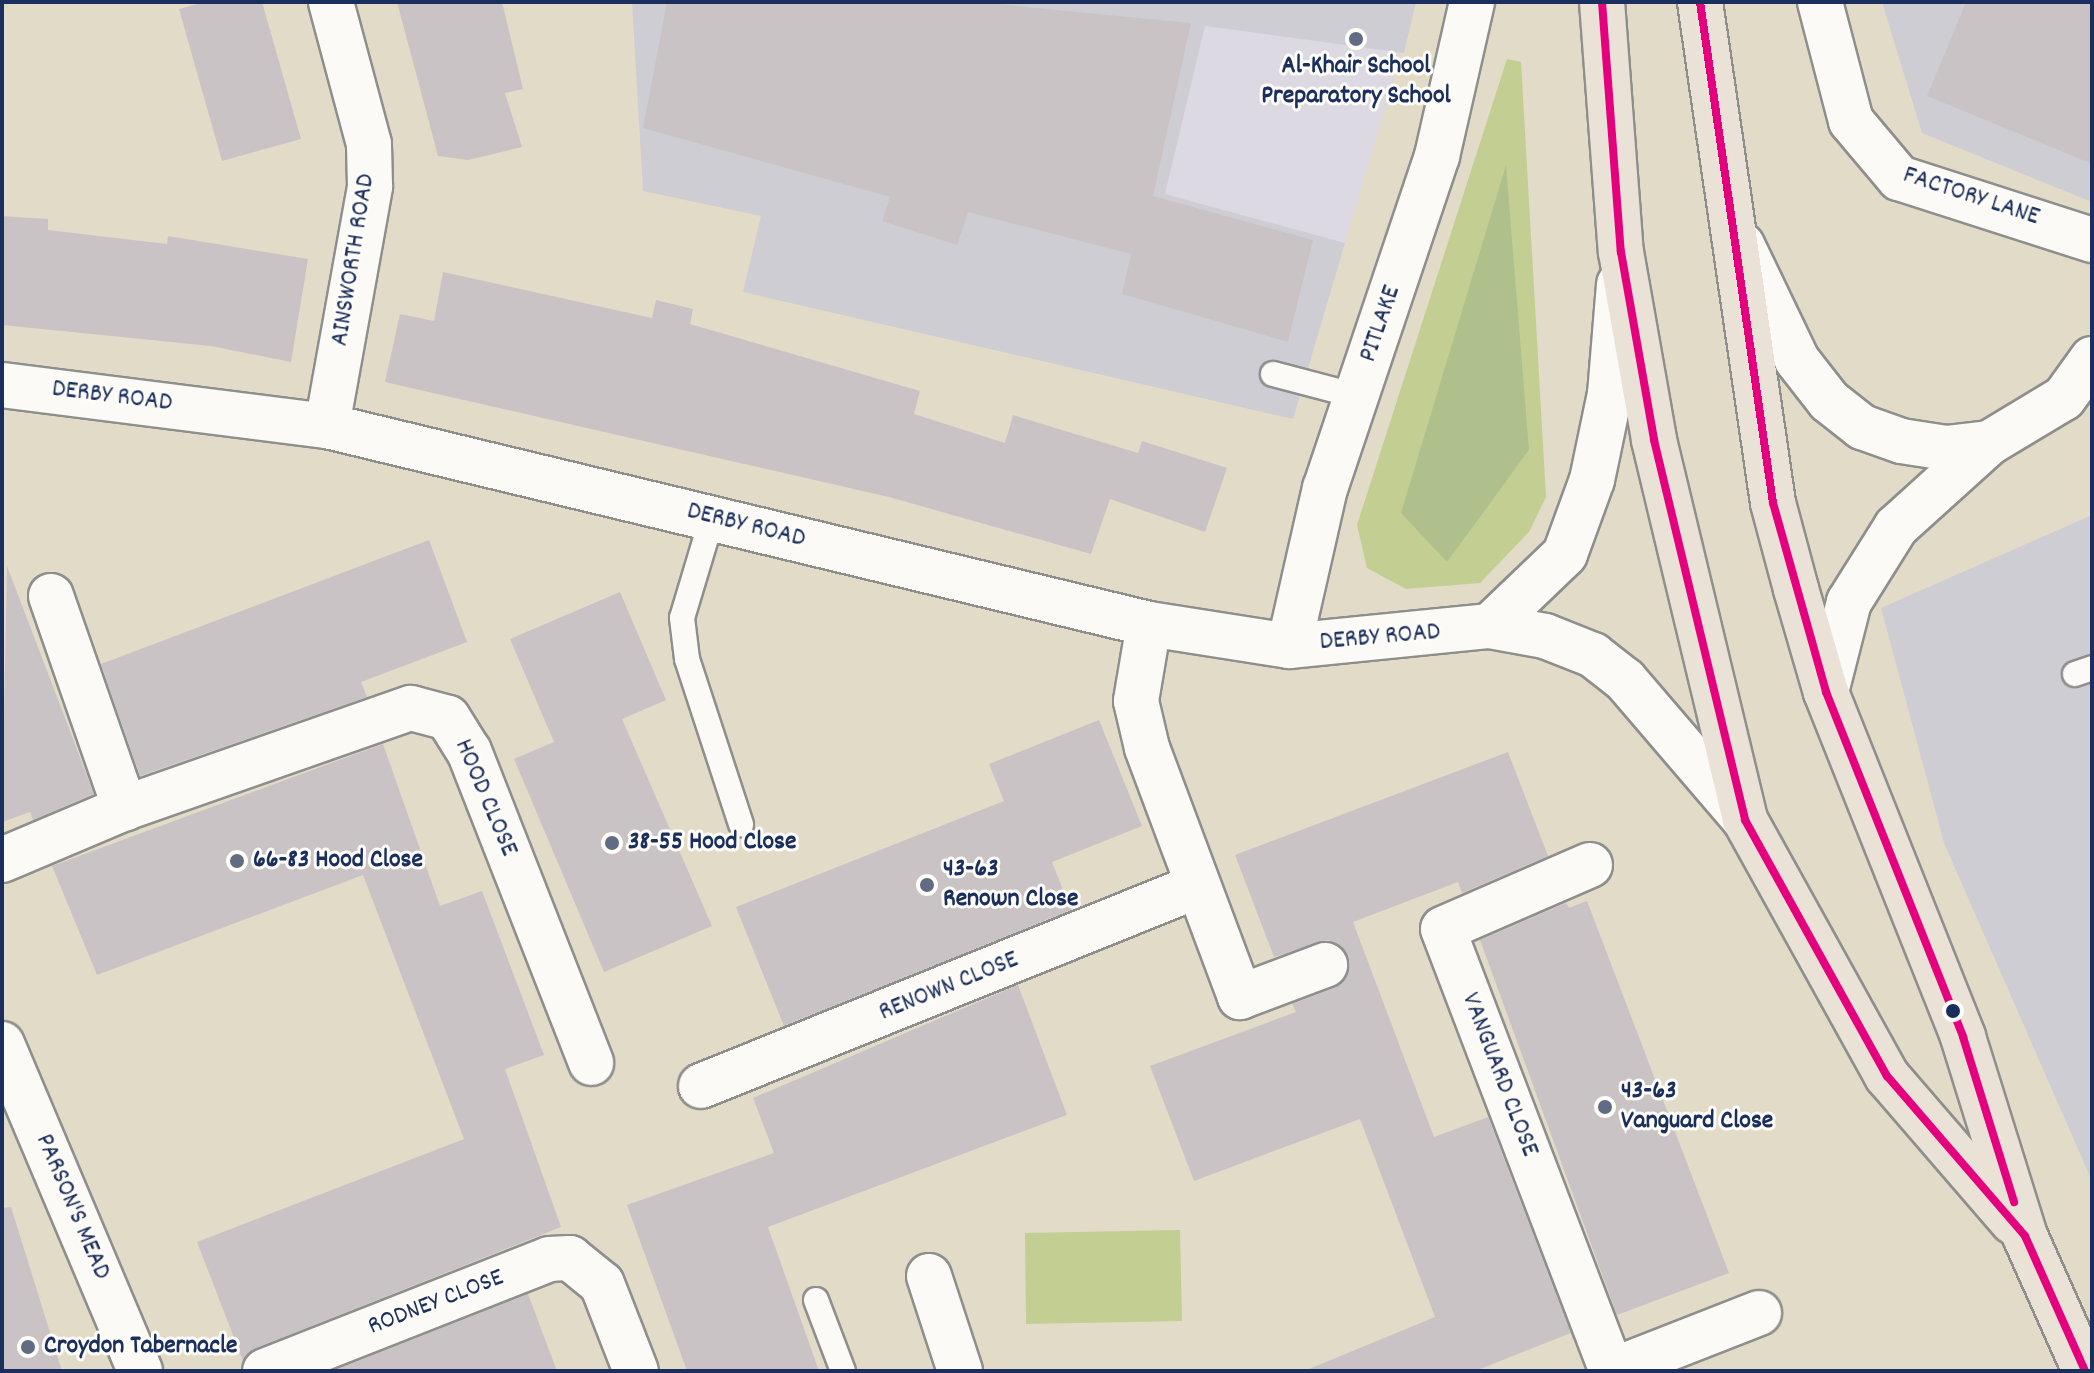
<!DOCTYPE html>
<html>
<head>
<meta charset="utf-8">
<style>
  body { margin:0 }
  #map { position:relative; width:2094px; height:1373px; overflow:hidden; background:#e2dbc8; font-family:Dekko,sans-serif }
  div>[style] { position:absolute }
  .built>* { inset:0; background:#dcd9e2 }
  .industrial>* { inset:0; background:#cfcdd4 }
  .green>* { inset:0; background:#c3ce93 }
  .forest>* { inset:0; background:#b0c08d }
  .building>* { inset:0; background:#cac3c5 }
  .roads { filter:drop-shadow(2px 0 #8e8f8d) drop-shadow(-2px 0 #8e8f8d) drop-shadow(0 2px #8e8f8d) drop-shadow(0 -2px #8e8f8d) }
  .service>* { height:24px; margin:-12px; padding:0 12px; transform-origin:12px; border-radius:12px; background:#fbfaf7 }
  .minor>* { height:44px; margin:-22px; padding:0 22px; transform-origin:22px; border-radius:22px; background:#fbfaf7 }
  .tertiary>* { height:44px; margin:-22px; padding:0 22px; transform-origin:22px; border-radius:22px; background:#fbfaf7 }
  .primary>* { height:44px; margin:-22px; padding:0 22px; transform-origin:22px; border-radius:22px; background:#eae2d6 }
  .bus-1>* { height:8px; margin:-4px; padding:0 4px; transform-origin:4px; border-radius:4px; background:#e5007d }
  .dots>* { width:22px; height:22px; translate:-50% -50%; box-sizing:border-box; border:4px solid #fdfcf7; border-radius:50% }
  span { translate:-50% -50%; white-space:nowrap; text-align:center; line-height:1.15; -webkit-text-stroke:6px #fdfcf7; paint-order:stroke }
  .poi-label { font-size:26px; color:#1b2f5e; font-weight:700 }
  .left { translate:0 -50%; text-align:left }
  .street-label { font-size:26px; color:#1b2f5e }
  .frame { position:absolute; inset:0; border:4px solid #1b2f5e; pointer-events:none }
</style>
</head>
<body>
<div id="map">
  <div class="built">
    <i style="clip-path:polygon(1003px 2px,1416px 2px,1345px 243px,1165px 194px)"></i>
  </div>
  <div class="industrial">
    <i style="clip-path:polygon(632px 2px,1416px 2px,1404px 53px,1205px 26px,1165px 194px,1345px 243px,1293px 419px,743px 292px,761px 216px,643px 191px)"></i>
    <i style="clip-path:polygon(1882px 2px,2092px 2px,2092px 202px,1922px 133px)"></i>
    <i style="clip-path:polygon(2092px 515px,2092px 1181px,1944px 843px,1881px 608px)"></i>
  </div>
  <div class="green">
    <i style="clip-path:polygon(1507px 59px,1521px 62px,1546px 497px,1529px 532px,1480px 583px,1406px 589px,1367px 568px,1357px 525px)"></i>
    <i style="clip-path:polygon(1180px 1230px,1182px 1321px,1026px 1324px,1025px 1233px)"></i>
  </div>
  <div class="forest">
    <i style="clip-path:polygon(1506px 165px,1529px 450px,1447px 562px,1401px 513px)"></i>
  </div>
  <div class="building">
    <i style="clip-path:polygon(205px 2px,262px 2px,301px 139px,222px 161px,179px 9px)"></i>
    <i style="clip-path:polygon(397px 2px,502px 2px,523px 89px,505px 93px,522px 147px,468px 160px,438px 156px)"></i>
    <i style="clip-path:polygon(667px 2px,976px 2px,1191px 23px,1153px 196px,1313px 240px,1288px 342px,1122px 294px,1131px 254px,968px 212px,957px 245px,882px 221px,890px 197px,643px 128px)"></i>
    <i style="clip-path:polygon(1966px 2px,2092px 2px,2092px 164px,1927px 96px)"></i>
    <i style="clip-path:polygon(2px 216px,48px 219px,48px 230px,167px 244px,168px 236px,308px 259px,291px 362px,211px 346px,2px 325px)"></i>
    <i style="clip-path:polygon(443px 272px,652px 318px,656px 300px,693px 309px,690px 324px,920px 391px,914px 414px,1005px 443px,1013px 415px,1138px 453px,1142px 441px,1227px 468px,1205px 532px,1110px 499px,1091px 554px,889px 497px,385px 382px,400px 314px,434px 321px)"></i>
    <i style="clip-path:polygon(429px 540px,467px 642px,361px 682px,367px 697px,140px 776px,101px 664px)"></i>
    <i style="clip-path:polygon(7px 566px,94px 794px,33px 820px,30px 812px,2px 822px)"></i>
    <i style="clip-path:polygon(620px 592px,666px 700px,622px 719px,712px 926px,604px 972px,514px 759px,554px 742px,510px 639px)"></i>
    <i style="clip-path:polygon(1099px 720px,1142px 826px,1052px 862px,1071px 910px,784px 1026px,736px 907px,1004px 801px,989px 764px)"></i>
    <i style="clip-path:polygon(383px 744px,440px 906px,482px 891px,544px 1055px,505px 1069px,561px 1227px,256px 1348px,243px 1361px,197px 1242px,464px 1139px,363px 875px,97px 975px,52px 866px)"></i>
    <i style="clip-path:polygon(1508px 752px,1548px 856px,1462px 893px,1458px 882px,1353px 922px,1434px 1137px,1488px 1117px,1571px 1333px,1475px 1371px,1304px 1371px,1435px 1317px,1360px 1119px,1194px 1181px,1150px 1066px,1296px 1012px,1292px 1004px,1334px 988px,1349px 970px,1341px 946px,1328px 940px,1274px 957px,1235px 855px)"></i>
    <i style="clip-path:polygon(1587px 901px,1729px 1273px,1617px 1315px,1480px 940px,1566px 903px,1569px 908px)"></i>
    <i style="clip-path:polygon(1018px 985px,1067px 1115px,768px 1227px,819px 1371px,687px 1371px,627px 1205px,774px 1153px,753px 1098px)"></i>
    <i style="clip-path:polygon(11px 1207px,62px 1371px,2px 1371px,2px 1208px)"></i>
    <i style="clip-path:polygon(528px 1294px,557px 1371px,333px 1371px)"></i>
  </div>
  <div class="roads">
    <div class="service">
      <i style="left:1273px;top:374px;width:87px;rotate:14.7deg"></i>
      <i style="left:712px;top:518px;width:104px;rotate:106.7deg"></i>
      <i style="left:682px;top:618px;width:41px;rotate:83deg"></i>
      <i style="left:687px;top:659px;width:174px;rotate:71.9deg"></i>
      <i style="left:2075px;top:674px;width:18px;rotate:-19deg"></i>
      <i style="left:816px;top:1300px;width:76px;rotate:69.2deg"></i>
    </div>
    <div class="minor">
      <i style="left:2px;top:385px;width:328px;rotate:7.2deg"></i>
      <i style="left:327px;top:426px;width:846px;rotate:13.54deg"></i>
      <i style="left:1149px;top:624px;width:142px;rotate:8.9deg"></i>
      <i style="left:327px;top:426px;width:244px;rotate:-79.8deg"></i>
      <i style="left:370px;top:186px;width:42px;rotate:-91.4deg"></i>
      <i style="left:369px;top:144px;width:147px;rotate:-105deg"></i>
      <i style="left:51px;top:596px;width:225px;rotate:70.8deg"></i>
      <i style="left:1149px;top:624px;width:78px;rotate:99.6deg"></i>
      <i style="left:1136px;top:701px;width:48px;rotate:76.8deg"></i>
      <i style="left:1147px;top:748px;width:266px;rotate:69.5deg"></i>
      <i style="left:1240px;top:997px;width:91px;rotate:-20.6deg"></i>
      <i style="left:2px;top:860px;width:134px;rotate:-22.9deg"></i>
      <i style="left:125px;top:808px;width:303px;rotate:-19.3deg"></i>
      <i style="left:411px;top:708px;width:38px;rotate:15deg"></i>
      <i style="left:448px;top:718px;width:39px;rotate:58deg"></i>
      <i style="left:469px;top:751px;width:335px;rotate:68.6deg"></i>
      <i style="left:1590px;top:865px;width:160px;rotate:156.5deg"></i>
      <i style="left:1443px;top:929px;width:473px;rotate:69.1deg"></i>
      <i style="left:2px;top:1044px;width:355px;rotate:67.1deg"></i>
      <i style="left:701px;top:1086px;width:535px;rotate:-21.96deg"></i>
      <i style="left:929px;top:1276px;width:100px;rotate:71.9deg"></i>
      <i style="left:265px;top:1371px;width:305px;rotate:-21.5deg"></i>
      <i style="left:549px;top:1259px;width:21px;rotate:-3deg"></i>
      <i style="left:570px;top:1258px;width:41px;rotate:39.1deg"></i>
      <i style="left:602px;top:1284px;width:93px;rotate:68.7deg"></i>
      <i style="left:1611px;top:1371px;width:159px;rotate:-21.4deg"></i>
    </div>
    <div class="tertiary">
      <i style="left:1472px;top:2px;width:158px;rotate:102.8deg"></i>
      <i style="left:1437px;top:156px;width:350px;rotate:108.6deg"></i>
      <i style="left:1325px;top:488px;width:162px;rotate:102.8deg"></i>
      <i style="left:1289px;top:646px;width:202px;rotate:-5.7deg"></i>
      <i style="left:1490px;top:626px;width:56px;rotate:10.3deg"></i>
      <i style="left:1545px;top:636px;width:52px;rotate:21.6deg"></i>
      <i style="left:1593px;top:655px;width:41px;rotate:38deg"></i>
      <i style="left:1625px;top:680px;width:184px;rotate:49.4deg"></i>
      <i style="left:1820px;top:2px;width:123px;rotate:75.4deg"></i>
      <i style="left:1851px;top:121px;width:75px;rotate:49.9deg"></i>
      <i style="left:1899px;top:178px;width:203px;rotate:17.8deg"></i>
      <i style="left:1742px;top:245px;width:127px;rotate:64.4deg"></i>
      <i style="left:1797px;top:360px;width:52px;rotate:52deg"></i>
      <i style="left:1829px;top:401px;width:42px;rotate:38.2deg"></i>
      <i style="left:1862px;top:427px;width:41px;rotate:19.7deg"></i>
      <i style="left:1901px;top:441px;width:46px;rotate:8.8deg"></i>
      <i style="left:1946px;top:448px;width:43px;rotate:-6.6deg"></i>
      <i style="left:1490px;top:626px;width:104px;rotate:-43.8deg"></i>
      <i style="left:1565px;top:554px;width:79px;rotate:-70deg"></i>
      <i style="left:1592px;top:480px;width:88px;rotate:-78.2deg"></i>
      <i style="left:1610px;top:394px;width:110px;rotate:-85.3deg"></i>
      <i style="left:1826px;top:692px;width:93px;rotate:-75.7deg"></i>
      <i style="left:1849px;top:602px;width:89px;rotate:-57.9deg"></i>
      <i style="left:1896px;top:527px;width:125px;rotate:-42.1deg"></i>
      <i style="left:1989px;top:443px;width:87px;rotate:-31deg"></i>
      <i style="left:2064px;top:398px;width:48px;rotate:-54.3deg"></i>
    </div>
    <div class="primary">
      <i style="left:1602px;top:2px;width:251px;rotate:85.7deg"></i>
      <i style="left:1621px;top:252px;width:191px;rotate:80deg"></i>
      <i style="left:1654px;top:440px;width:391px;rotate:76.5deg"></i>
      <i style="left:1745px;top:820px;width:293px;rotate:61deg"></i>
      <i style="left:1887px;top:1076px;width:193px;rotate:49.2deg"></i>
      <i style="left:1700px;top:2px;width:506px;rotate:81.71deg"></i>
      <i style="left:1773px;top:503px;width:89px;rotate:75deg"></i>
      <i style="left:1796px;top:589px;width:107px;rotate:73.8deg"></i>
      <i style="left:1826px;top:692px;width:371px;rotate:68.3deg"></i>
      <i style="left:1963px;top:1037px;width:208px;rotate:72.7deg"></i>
      <i style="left:2025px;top:1236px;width:148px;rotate:66deg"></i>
    </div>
  </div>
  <div class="bus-1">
    <i style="left:1602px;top:2px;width:251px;rotate:85.7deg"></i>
    <i style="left:1621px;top:252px;width:191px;rotate:80deg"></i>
    <i style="left:1654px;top:440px;width:391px;rotate:76.5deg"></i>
    <i style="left:1745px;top:820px;width:293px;rotate:61deg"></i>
    <i style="left:1887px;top:1076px;width:211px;rotate:49.2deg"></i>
    <i style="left:2025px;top:1236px;width:148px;rotate:66deg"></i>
    <i style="left:1700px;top:2px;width:506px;rotate:81.71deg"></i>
    <i style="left:1773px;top:503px;width:196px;rotate:74.3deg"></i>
    <i style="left:1826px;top:692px;width:371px;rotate:68.3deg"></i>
    <i style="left:1963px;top:1037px;width:173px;rotate:72.8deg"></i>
  </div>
  <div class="dots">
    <i style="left:1356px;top:39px;background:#616b83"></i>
    <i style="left:612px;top:843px;background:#616b83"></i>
    <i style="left:237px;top:861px;background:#616b83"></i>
    <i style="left:927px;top:885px;background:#616b83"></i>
    <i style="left:1953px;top:1011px;background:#1b2f5e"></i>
    <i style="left:1605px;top:1107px;background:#616b83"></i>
    <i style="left:28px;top:1347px;background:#616b83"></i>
  </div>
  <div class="poi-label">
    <span style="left:1356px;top:82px">Al-Khair School<br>Preparatory School</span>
    <span class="left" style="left:628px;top:843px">38-55 Hood Close</span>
    <span class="left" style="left:253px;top:861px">66-83 Hood Close</span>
    <span class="left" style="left:943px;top:885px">43-63<br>Renown Close</span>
    <span class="left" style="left:1621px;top:1107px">43-63<br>Vanguard Close</span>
    <span class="left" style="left:44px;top:1347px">Croydon Tabernacle</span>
  </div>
  <div class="street-label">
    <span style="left:1971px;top:197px;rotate:18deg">FACTORY LANE</span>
    <span style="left:354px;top:260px;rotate:-81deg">AINSWORTH ROAD</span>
    <span style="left:1381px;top:324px;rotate:-71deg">PITLAKE</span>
    <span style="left:112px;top:397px;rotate:7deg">DERBY ROAD</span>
    <span style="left:746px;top:526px;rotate:14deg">DERBY ROAD</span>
    <span style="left:1380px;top:638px;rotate:-5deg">DERBY ROAD</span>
    <span style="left:485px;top:798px;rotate:67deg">HOOD CLOSE</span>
    <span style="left:949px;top:987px;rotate:-22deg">RENOWN CLOSE</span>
    <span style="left:1499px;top:1075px;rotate:69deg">VANGUARD CLOSE</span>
    <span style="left:72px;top:1207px;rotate:67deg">PARSON'S MEAD</span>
    <span style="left:436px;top:1303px;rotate:-21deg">RODNEY CLOSE</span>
  </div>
  <div class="frame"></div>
</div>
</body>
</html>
